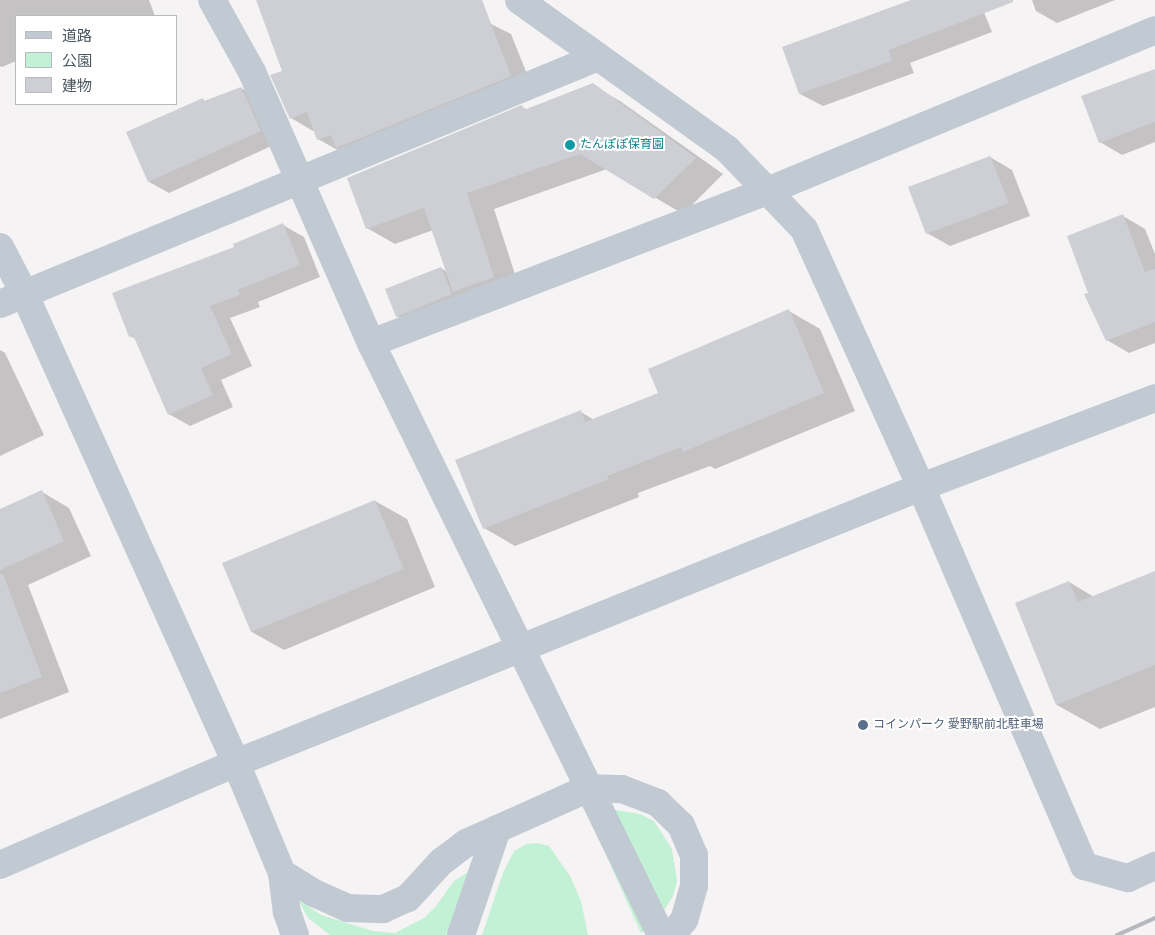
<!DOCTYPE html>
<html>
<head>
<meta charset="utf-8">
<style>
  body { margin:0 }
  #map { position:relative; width:1155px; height:935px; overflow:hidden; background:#f5f3f3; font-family:Signika,"Noto Sans JP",sans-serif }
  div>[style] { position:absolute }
  .green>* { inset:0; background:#c3f1d5 }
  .shadow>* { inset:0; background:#0003 }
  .building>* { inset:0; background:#cdcfd5 }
  .minor>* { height:28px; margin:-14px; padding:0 14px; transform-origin:14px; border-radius:14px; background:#c1cad2 }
  .rail>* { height:4px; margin:-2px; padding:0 2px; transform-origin:2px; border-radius:2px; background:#b5b8bd }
  .dots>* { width:14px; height:14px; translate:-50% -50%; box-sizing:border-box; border:2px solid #fff; border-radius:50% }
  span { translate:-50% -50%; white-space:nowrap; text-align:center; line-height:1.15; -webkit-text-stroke:4px #fff; paint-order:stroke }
  .culture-label { font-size:12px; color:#0d838f }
  .left { translate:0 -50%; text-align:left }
  .service-label { font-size:12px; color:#4e5e75 }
  .legend { position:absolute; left:15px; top:15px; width:162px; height:90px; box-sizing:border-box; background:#fff; border:1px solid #b7bbc0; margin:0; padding:6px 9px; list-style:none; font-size:15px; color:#4a5661 }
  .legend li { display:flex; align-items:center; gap:10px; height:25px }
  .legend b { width:25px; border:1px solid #b7bbc0 }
</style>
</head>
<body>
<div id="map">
  <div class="green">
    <i style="clip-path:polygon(604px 808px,640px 814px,654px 821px,672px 849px,677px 881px,673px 896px,656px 924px,641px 933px,588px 815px)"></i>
    <i style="clip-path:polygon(537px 843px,549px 846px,570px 876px,581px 901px,588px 935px,482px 935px,503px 873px,514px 851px,526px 844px)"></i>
    <i style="clip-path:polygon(476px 867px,446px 935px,330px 935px,308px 918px,298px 899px,321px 915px,373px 931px,395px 933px,424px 918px,436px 906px,454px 881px)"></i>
  </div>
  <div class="shadow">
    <i style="clip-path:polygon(0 0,149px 0,155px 16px,16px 16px,16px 61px,2px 67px,0 66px)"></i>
    <i style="clip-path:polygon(257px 0,443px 0,511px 34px,533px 89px,341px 152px,318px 139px,315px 130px,313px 131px,291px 118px,283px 71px)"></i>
    <i style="clip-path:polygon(914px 0,979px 0,992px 32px,910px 63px,914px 73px,823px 106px,800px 94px,784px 48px)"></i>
    <i style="clip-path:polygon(1032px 0,1115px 0,1057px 23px,1036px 11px)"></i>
    <i style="clip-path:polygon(1155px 70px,1155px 142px,1122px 155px,1100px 142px)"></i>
    <i style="clip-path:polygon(592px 85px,620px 101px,723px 174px,683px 214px,607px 169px,494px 209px,521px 293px,419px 329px,397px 316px,441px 268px,447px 272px,433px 230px,395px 244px,367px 228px,522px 107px,528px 110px)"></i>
    <i style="clip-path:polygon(241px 88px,261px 99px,280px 142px,169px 193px,149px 182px,203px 100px,206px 102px)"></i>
    <i style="clip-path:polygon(990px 157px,1012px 170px,1030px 216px,950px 246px,927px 233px)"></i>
    <i style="clip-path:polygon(1123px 216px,1145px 229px,1155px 254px,1155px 343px,1129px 353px,1107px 340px,1089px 293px)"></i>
    <i style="clip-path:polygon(283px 225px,304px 237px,320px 277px,258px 302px,260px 307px,230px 318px,252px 366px,221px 380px,233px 407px,190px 426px,169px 414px,136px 339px,130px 336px,236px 248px)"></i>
    <i style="clip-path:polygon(789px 311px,820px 329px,855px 411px,715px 469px,710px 466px,638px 493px,639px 497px,515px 546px,484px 528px,581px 412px,594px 420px,660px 393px)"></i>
    <i style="clip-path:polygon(0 350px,5px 353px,44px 435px,0 456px)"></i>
    <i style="clip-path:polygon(42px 492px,69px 508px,91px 556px,28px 585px,69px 692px,0 719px,0 510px)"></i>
    <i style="clip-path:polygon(375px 501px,407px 519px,435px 587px,284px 650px,252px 632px,224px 564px)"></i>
    <i style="clip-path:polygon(1155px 573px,1155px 707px,1100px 729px,1057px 705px,1017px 604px,1069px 582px,1094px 597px)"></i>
  </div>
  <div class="building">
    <i style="clip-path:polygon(256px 0,482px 0,511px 76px,336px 148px,331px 135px,317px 140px,307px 112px,290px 119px,270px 75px,282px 71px)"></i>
    <i style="clip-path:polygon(911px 0,1013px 0,1013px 2px,889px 50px,892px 61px,799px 94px,782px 47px)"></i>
    <i style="clip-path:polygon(1155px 69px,1155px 122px,1099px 143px,1081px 96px)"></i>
    <i style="clip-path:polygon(593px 83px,696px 158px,654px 199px,580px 154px,467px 193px,494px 277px,453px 292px,424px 208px,366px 229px,347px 178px,522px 105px,524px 110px)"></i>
    <i style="clip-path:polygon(241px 87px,261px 131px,148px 182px,126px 132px,203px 98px,204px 101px)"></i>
    <i style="clip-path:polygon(990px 156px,1009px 203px,926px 234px,908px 187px)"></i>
    <i style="clip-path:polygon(1123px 214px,1145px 272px,1155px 269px,1155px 322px,1106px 341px,1084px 294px,1088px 293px,1067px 236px)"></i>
    <i style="clip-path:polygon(283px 223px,300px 265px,238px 290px,240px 295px,210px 306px,232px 354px,201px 368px,213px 395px,168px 415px,133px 335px,129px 337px,112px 293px,234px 247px,233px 244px)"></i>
    <i style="clip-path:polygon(441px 267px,452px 294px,396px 317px,385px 289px)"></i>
    <i style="clip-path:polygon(789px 309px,824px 393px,683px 452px,681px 447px,607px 476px,609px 479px,483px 529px,455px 460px,581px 410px,585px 422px,658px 393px,648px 369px)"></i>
    <i style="clip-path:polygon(42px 490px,64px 541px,0 570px,0 509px)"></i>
    <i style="clip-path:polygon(375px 500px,404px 569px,251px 632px,222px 563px)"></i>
    <i style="clip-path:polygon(1155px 571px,1155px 665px,1056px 705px,1015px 603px,1069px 581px,1078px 602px)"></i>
    <i style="clip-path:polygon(0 574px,3px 574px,42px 677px,0 693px)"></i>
  </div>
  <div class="minor">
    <i style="left:212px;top:0;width:82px;rotate:60.9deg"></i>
    <i style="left:252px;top:72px;width:296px;rotate:66.3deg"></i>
    <i style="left:371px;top:343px;width:424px;rotate:-21deg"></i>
    <i style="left:767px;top:191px;width:420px;rotate:-22.5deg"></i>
    <i style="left:519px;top:0;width:256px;rotate:35.6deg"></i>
    <i style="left:727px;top:149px;width:111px;rotate:46.1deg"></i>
    <i style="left:804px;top:229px;width:283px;rotate:65.6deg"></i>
    <i style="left:921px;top:487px;width:413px;rotate:66.7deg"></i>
    <i style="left:1084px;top:866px;width:46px;rotate:15.3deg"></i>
    <i style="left:1128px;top:878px;width:30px;rotate:-24deg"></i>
    <i style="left:0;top:247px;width:52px;rotate:62.4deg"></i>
    <i style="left:24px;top:293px;width:516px;rotate:65.72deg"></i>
    <i style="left:236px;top:763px;width:119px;rotate:67.3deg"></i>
    <i style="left:282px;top:873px;width:39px;rotate:83deg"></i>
    <i style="left:287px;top:912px;width:24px;rotate:71deg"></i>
    <i style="left:0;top:304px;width:647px;rotate:-22.44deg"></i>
    <i style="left:371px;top:343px;width:659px;rotate:63.9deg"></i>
    <i style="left:0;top:865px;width:257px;rotate:-23.4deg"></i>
    <i style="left:236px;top:763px;width:739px;rotate:-21.95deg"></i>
    <i style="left:921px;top:487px;width:250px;rotate:-20.8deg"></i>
    <i style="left:282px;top:873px;width:38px;rotate:32deg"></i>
    <i style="left:314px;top:893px;width:36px;rotate:24deg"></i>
    <i style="left:347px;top:908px;width:36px;rotate:2deg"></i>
    <i style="left:383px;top:909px;width:27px;rotate:-24deg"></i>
    <i style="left:408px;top:898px;width:49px;rotate:-47.5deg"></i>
    <i style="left:441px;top:862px;width:31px;rotate:-37deg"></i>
    <i style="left:466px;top:843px;width:135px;rotate:-24.1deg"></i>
    <i style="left:589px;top:788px;width:33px;rotate:2deg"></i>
    <i style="left:622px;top:789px;width:39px;rotate:21deg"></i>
    <i style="left:658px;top:803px;width:32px;rotate:44deg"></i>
    <i style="left:681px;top:825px;width:33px;rotate:67deg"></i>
    <i style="left:694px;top:855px;width:31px;rotate:90deg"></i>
    <i style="left:694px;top:886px;width:35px;rotate:106deg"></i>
    <i style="left:684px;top:920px;width:19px;rotate:129deg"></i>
    <i style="left:461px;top:935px;width:112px;rotate:-71.2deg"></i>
  </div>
  <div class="rail">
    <i style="left:1117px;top:935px;width:42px;rotate:-24.1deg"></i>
  </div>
  <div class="dots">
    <i style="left:570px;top:145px;background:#0f9aa8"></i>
    <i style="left:863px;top:725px;background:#5c6f8a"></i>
  </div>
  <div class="culture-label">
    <span class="left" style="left:580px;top:145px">たんぽぽ保育園</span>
  </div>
  <div class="service-label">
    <span class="left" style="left:873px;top:725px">コインパーク 愛野駅前北駐車場</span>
  </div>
  <ul class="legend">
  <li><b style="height:6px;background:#c1cad2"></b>道路</li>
  <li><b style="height:14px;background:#c3f1d5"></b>公園</li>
  <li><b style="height:14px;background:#cdcfd5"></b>建物</li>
  </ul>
</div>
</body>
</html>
